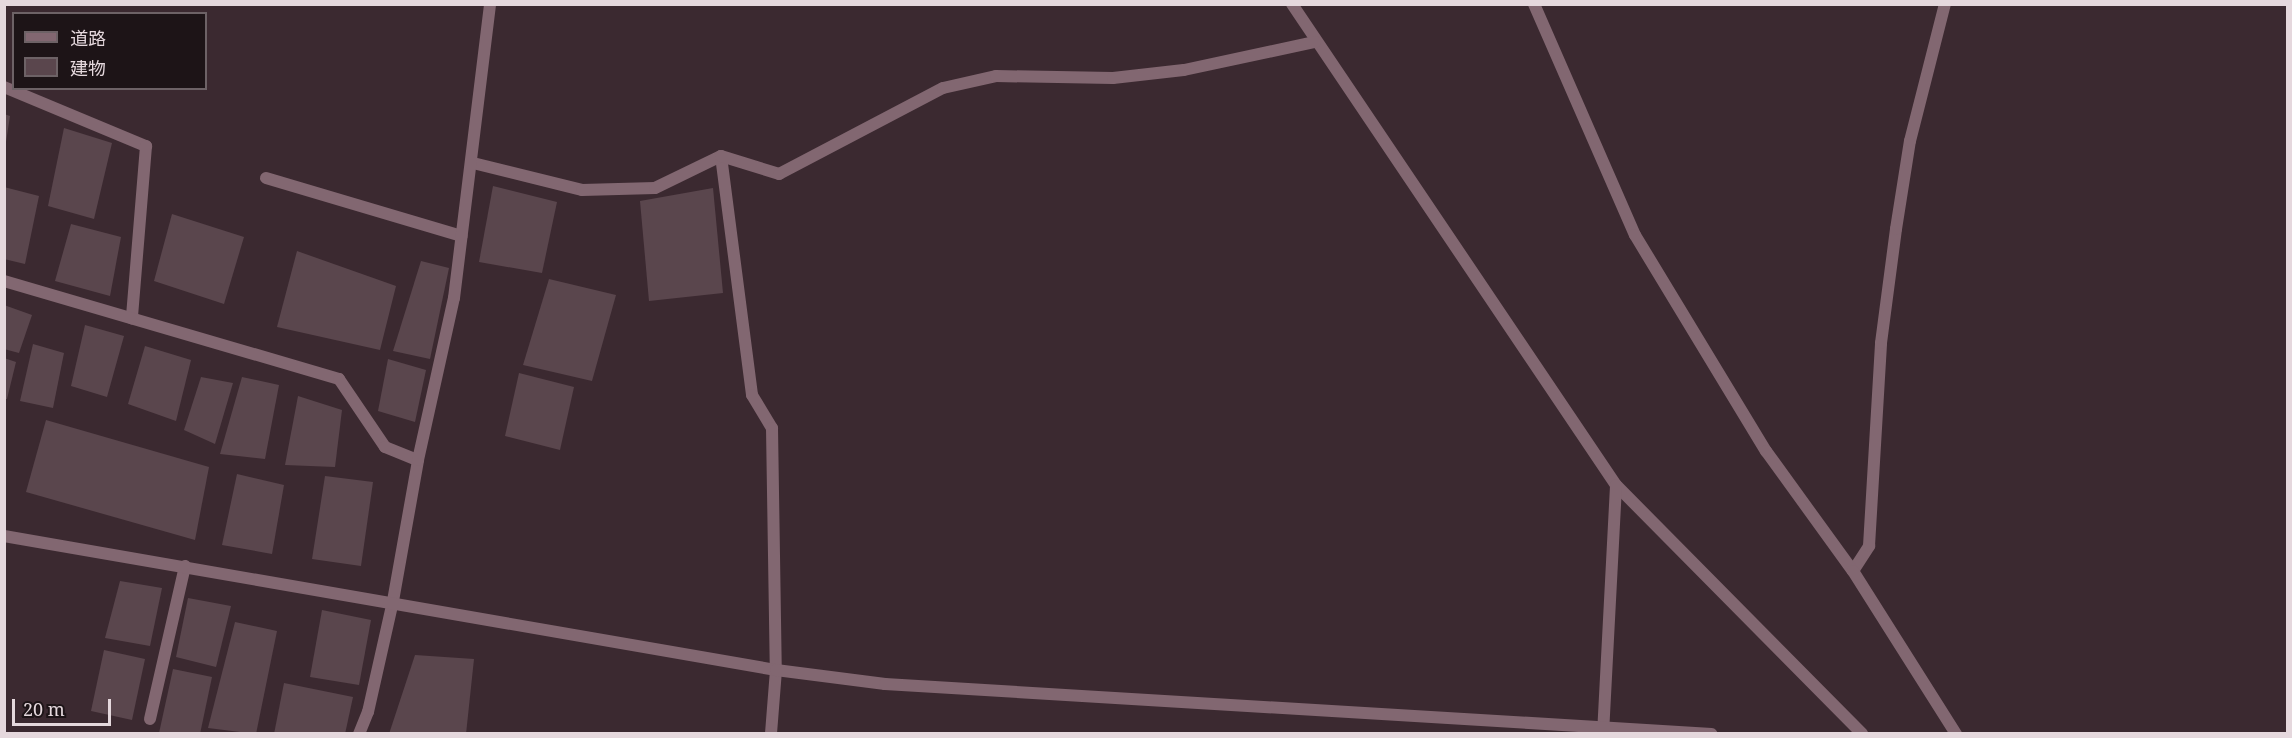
<!DOCTYPE html>
<html>
<head>
<meta charset="utf-8">
<style>
  body { margin:0 }
  #map { position:relative; width:2292px; height:738px; overflow:hidden; background:#3b2930; font-family:"Noto Serif","Noto Sans JP",serif }
  div>[style] { position:absolute }
  .building>* { inset:0; background:#5a464d }
  .service>* { height:12px; margin:-6px; padding:0 6px; transform-origin:6px; border-radius:6px; background:#826771 }
  .minor>* { height:12px; margin:-6px; padding:0 6px; transform-origin:6px; border-radius:6px; background:#826771 }
  .tertiary>* { height:12px; margin:-6px; padding:0 6px; transform-origin:6px; border-radius:6px; background:#826771 }
  span { translate:-50% -50%; white-space:nowrap; text-align:center; line-height:1.15; -webkit-text-stroke:4.5px #1d1417; paint-order:stroke }
  .frame { position:absolute; inset:0; border:6px solid #e5d8dd; pointer-events:none }
  .legend { position:absolute; left:12px; top:12px; width:195px; height:78px; box-sizing:border-box; background:#1d1417; border:2px solid #6d6266; margin:0; padding:8px 10px; list-style:none; font-size:18px; color:#e5d8dd }
  .legend li { display:flex; align-items:center; gap:12px; height:30px }
  .legend b { width:30px; border:2px solid #6d6266 }
  .scale { position:absolute; left:12px; top:699px; width:99px; height:27px; box-sizing:border-box; border:3px solid #e5d8dd; border-top:0; padding-left:8px; font-size:18px; line-height:21px; white-space:nowrap; color:#e5d8dd; -webkit-text-stroke:4px #1d1417; paint-order:stroke }
</style>
</head>
<body>
<div id="map">
  <div class="building">
    <i style="clip-path:polygon(4px 114px,10px 116px,6px 142px,4px 142px)"></i>
    <i style="clip-path:polygon(64px 128px,112px 143px,94px 219px,48px 206px)"></i>
    <i style="clip-path:polygon(493px 186px,557px 202px,542px 273px,479px 262px)"></i>
    <i style="clip-path:polygon(4px 187px,39px 196px,25px 264px,4px 259px)"></i>
    <i style="clip-path:polygon(713px 188px,723px 293px,649px 301px,640px 201px)"></i>
    <i style="clip-path:polygon(172px 214px,244px 237px,224px 304px,154px 281px)"></i>
    <i style="clip-path:polygon(71px 224px,121px 237px,110px 296px,55px 281px)"></i>
    <i style="clip-path:polygon(297px 251px,396px 286px,380px 350px,277px 327px)"></i>
    <i style="clip-path:polygon(421px 261px,449px 268px,430px 359px,393px 351px)"></i>
    <i style="clip-path:polygon(549px 279px,616px 295px,592px 381px,523px 365px)"></i>
    <i style="clip-path:polygon(4px 305px,32px 315px,19px 353px,4px 349px)"></i>
    <i style="clip-path:polygon(85px 325px,124px 336px,107px 397px,71px 386px)"></i>
    <i style="clip-path:polygon(33px 344px,64px 353px,53px 408px,20px 401px)"></i>
    <i style="clip-path:polygon(145px 346px,191px 360px,176px 421px,128px 404px)"></i>
    <i style="clip-path:polygon(4px 358px,16px 362px,7px 399px,4px 399px)"></i>
    <i style="clip-path:polygon(388px 359px,426px 370px,415px 422px,378px 411px)"></i>
    <i style="clip-path:polygon(519px 373px,574px 387px,560px 450px,505px 436px)"></i>
    <i style="clip-path:polygon(201px 377px,233px 383px,215px 444px,184px 430px)"></i>
    <i style="clip-path:polygon(242px 377px,279px 385px,265px 459px,220px 454px)"></i>
    <i style="clip-path:polygon(298px 396px,342px 410px,335px 467px,285px 465px)"></i>
    <i style="clip-path:polygon(46px 420px,209px 467px,195px 540px,26px 492px)"></i>
    <i style="clip-path:polygon(237px 474px,284px 485px,272px 554px,222px 545px)"></i>
    <i style="clip-path:polygon(325px 476px,373px 482px,361px 566px,312px 559px)"></i>
    <i style="clip-path:polygon(120px 581px,162px 588px,150px 646px,105px 638px)"></i>
    <i style="clip-path:polygon(188px 598px,231px 606px,216px 667px,176px 657px)"></i>
    <i style="clip-path:polygon(322px 610px,371px 620px,359px 685px,310px 677px)"></i>
    <i style="clip-path:polygon(235px 622px,277px 631px,256px 734px,208px 728px)"></i>
    <i style="clip-path:polygon(104px 650px,145px 659px,132px 720px,91px 711px)"></i>
    <i style="clip-path:polygon(415px 655px,474px 659px,466px 734px,389px 734px)"></i>
    <i style="clip-path:polygon(173px 669px,212px 677px,200px 734px,159px 733px)"></i>
    <i style="clip-path:polygon(284px 683px,353px 697px,345px 734px,274px 734px)"></i>
  </div>
  <div class="service">
    <i style="left:150px;top:719px;width:157px;rotate:-77.1deg"></i>
  </div>
  <div class="minor">
    <i style="left:1292px;top:4px;width:580px;rotate:56.04deg"></i>
    <i style="left:1616px;top:485px;width:350px;rotate:45.3deg"></i>
    <i style="left:4px;top:87px;width:154px;rotate:22.6deg"></i>
    <i style="left:146px;top:146px;width:173px;rotate:94.7deg"></i>
    <i style="left:721px;top:156px;width:241px;rotate:82.6deg"></i>
    <i style="left:752px;top:395px;width:39px;rotate:59deg"></i>
    <i style="left:772px;top:428px;width:242px;rotate:89.1deg"></i>
    <i style="left:776px;top:670px;width:64px;rotate:94.5deg"></i>
    <i style="left:473px;top:163px;width:112px;rotate:13.9deg"></i>
    <i style="left:582px;top:190px;width:73px;rotate:-1.6deg"></i>
    <i style="left:655px;top:188px;width:73px;rotate:-25.9deg"></i>
    <i style="left:721px;top:156px;width:61px;rotate:17.2deg"></i>
    <i style="left:779px;top:174px;width:185px;rotate:-27.7deg"></i>
    <i style="left:943px;top:88px;width:54px;rotate:-12.8deg"></i>
    <i style="left:996px;top:76px;width:117px;rotate:1deg"></i>
    <i style="left:1113px;top:78px;width:71px;rotate:-6.4deg"></i>
    <i style="left:1184px;top:70px;width:134px;rotate:-12.1deg"></i>
    <i style="left:266px;top:178px;width:204px;rotate:16.5deg"></i>
    <i style="left:4px;top:281px;width:349px;rotate:16.3deg"></i>
    <i style="left:339px;top:379px;width:82px;rotate:55.9deg"></i>
    <i style="left:385px;top:447px;width:35px;rotate:22deg"></i>
    <i style="left:1853px;top:571px;width:30px;rotate:-57deg"></i>
    <i style="left:1869px;top:546px;width:203px;rotate:-86.6deg"></i>
    <i style="left:1881px;top:343px;width:115px;rotate:-82.5deg"></i>
    <i style="left:1896px;top:229px;width:89px;rotate:-81deg"></i>
    <i style="left:1910px;top:141px;width:141px;rotate:-75.7deg"></i>
    <i style="left:359px;top:734px;width:24px;rotate:-68deg"></i>
    <i style="left:368px;top:712px;width:114px;rotate:-77.3deg"></i>
    <i style="left:393px;top:601px;width:143px;rotate:-79.9deg"></i>
    <i style="left:418px;top:460px;width:166px;rotate:-77.5deg"></i>
    <i style="left:454px;top:298px;width:296px;rotate:-83deg"></i>
    <i style="left:1603px;top:734px;width:249px;rotate:-87deg"></i>
  </div>
  <div class="tertiary">
    <i style="left:1534px;top:4px;width:252px;rotate:66.4deg"></i>
    <i style="left:1635px;top:235px;width:253px;rotate:58.8deg"></i>
    <i style="left:1766px;top:451px;width:148px;rotate:54.1deg"></i>
    <i style="left:1853px;top:571px;width:193px;rotate:57.7deg"></i>
    <i style="left:4px;top:536px;width:784px;rotate:9.85deg"></i>
    <i style="left:776px;top:670px;width:110px;rotate:7.3deg"></i>
    <i style="left:885px;top:684px;width:828px;rotate:3.46deg"></i>
  </div>
  <div class="frame"></div>
  <ul class="legend">
  <li><b style="height:8px;background:#826771"></b>道路</li>
  <li><b style="height:16px;background:#5a464d"></b>建物</li>
  </ul>
  <div class="scale">20 m</div>
</div>
</body>
</html>
